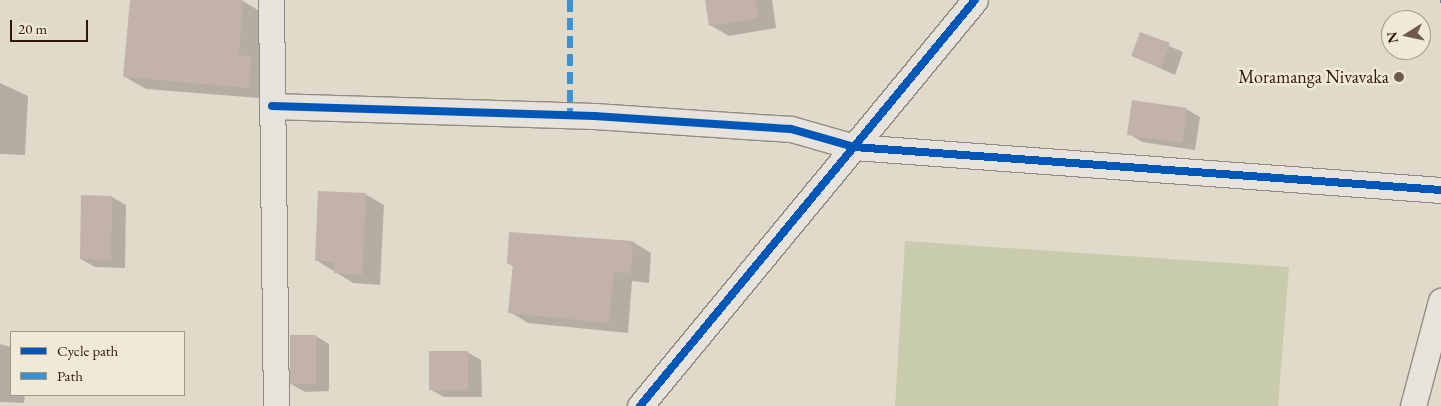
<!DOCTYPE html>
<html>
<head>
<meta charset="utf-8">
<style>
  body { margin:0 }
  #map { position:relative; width:1441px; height:406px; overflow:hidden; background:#e0daca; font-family:"EB Garamond",serif }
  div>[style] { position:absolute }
  .green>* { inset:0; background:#c9ccac }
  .shadow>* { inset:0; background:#0003 }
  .building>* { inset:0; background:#c3b2a9 }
  .roads { filter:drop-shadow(1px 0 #928b81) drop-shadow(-1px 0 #928b81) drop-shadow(0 1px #928b81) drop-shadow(0 -1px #928b81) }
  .street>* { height:25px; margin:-12.5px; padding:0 12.5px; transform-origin:12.5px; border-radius:12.5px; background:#e7e3dc }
  .quiet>* { height:6px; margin-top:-3px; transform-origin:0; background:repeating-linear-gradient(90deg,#3d93d2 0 12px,transparent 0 18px) }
  .cycleway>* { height:8px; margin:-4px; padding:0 4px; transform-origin:4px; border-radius:4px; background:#0057b8 }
  .dots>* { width:14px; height:14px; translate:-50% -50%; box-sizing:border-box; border:2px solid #f0e9d7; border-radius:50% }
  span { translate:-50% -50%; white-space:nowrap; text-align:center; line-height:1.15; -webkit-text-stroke:5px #f0e9d7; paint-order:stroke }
  .poi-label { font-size:18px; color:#31160a }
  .right { translate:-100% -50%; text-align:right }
  .legend { position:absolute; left:10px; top:331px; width:175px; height:65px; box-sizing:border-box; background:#f0e9d7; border:1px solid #a49585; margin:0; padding:6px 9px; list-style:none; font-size:15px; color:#31160a }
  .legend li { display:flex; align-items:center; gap:10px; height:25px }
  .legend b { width:25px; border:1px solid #a49585 }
  .north { position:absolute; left:1381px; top:10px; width:50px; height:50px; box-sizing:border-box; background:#f0e9d7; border:1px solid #a49585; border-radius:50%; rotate:260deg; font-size:14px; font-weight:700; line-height:20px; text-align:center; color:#31160a }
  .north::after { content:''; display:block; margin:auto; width:18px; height:22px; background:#6e5b4d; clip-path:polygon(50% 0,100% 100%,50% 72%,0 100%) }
  .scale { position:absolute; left:10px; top:20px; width:78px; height:22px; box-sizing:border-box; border:2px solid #31160a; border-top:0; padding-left:6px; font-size:15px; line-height:18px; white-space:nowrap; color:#31160a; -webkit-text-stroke:4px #f0e9d7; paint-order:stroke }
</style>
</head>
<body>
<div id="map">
  <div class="green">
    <i style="clip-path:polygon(905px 241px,1289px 267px,1278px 406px,895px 406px)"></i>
  </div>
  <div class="shadow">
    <i style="clip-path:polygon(131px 0,243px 1px,264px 14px,270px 99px,146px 89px,125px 77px)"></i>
    <i style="clip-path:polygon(706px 0,772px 0,776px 28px,729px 36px,710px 25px)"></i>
    <i style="clip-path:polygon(1141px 34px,1183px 52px,1175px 75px,1133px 56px)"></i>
    <i style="clip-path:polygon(0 83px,28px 96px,25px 155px,0 154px)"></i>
    <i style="clip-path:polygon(1186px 109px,1200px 117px,1195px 150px,1142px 142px,1129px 134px)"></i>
    <i style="clip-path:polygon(365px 194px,384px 205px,380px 285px,353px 283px,316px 260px)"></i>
    <i style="clip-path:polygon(112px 197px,126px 205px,125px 268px,95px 267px,81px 259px)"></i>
    <i style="clip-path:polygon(510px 233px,633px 242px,651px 253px,649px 283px,632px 281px,628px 333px,528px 323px,510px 312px,514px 267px,508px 263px)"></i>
    <i style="clip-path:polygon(316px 336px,329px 344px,329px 391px,305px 392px,291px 384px)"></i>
    <i style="clip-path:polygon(0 344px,11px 347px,11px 395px,25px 395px,24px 403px,0 402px)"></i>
    <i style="clip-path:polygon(467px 352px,481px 360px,482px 397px,444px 397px,431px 390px)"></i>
  </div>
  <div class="building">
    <i style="clip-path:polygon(130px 0,243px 0,239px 55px,251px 56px,249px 88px,123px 77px)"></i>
    <i style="clip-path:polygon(705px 0,755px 0,758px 18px,709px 26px)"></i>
    <i style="clip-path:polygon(1140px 32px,1170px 43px,1161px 68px,1131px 56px)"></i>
    <i style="clip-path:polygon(1132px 100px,1187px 108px,1182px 143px,1127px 135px)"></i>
    <i style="clip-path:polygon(318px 191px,366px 193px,362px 275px,334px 273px,334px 262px,315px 261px)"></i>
    <i style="clip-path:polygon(81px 195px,112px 196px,111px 260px,80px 259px)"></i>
    <i style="clip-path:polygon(509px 232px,633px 241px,631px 273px,614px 272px,609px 323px,508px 313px,513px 264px,507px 264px)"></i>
    <i style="clip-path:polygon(290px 335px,316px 335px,316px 384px,290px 384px)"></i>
    <i style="clip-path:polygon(429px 351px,468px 351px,468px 390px,429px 390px)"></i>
  </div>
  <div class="roads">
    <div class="street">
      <i style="left:271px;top:0;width:406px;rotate:89.3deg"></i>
      <i style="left:272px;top:106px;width:322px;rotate:1.8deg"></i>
      <i style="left:594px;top:116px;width:197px;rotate:3.8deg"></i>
      <i style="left:791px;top:129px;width:66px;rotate:15.9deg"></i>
      <i style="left:854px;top:147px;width:589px;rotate:4.19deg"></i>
      <i style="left:640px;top:406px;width:526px;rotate:-50.47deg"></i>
      <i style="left:1413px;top:406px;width:109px;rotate:-75.1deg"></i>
    </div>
  </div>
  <div class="quiet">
    <i style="left:570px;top:0;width:116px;rotate:90deg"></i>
    <i style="left:1440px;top:0;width:1px"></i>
  </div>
  <div class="cycleway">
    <i style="left:272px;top:106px;width:322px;rotate:1.8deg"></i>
    <i style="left:594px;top:116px;width:197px;rotate:3.8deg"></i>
    <i style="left:791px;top:129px;width:66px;rotate:15.9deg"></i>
    <i style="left:854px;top:147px;width:589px;rotate:4.19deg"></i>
    <i style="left:640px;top:406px;width:526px;rotate:-50.47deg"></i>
  </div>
  <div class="dots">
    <i style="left:1399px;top:77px;background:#6e5b4d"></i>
  </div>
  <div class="poi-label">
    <span class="right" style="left:1389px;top:77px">Moramanga Nivavaka</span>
  </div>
  <ul class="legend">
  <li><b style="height:6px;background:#0057b8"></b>Cycle path</li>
  <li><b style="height:6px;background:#3d93d2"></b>Path</li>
  </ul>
  <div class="north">N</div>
  <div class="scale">20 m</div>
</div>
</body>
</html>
